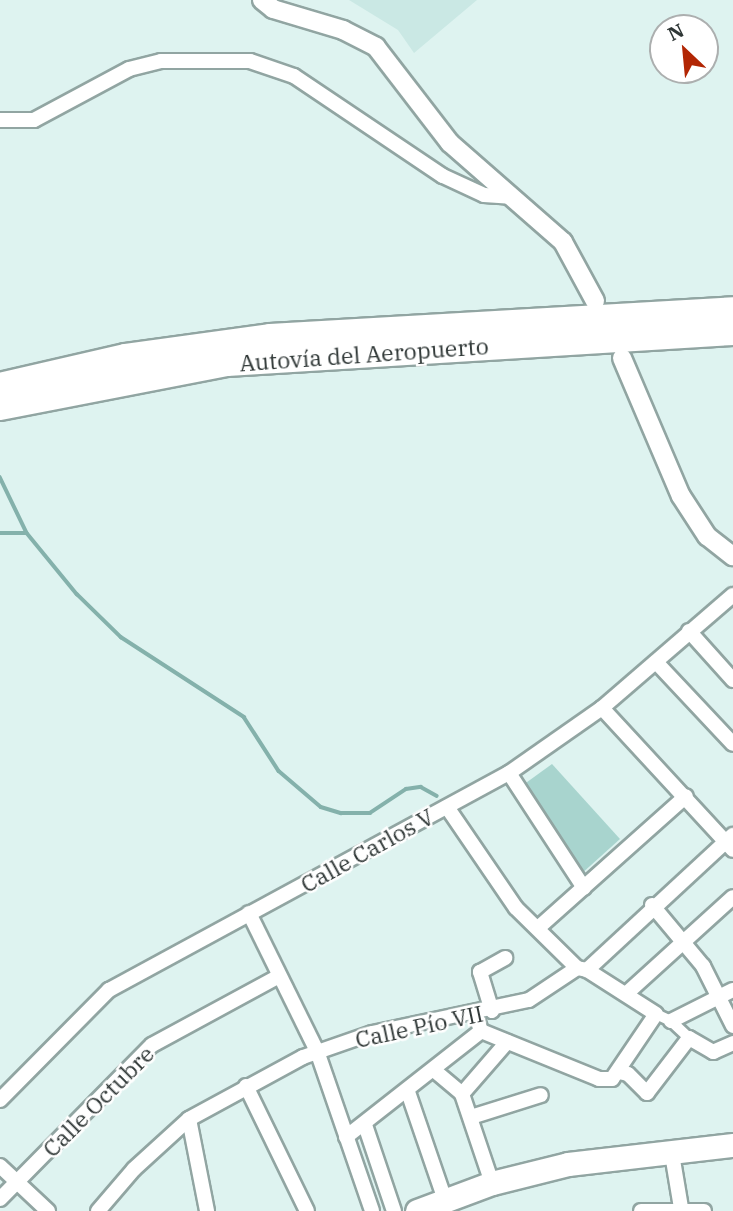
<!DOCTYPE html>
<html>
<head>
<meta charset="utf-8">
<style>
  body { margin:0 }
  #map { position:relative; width:733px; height:1211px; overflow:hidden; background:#def3f0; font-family:"IBM Plex Serif",serif }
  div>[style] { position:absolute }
  .built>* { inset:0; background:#cae8e4 }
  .green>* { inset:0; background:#a8d4ce }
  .stream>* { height:3.5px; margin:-1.75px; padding:0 1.75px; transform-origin:1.75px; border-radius:1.75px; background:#84b1ab }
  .roads { filter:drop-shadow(2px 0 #91a5a2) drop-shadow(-2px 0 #91a5a2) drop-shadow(0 2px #91a5a2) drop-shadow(0 -2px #91a5a2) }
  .pedestrian>* { height:10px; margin:-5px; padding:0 5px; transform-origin:5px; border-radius:5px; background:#fff }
  .minor>* { height:14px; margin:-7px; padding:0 7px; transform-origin:7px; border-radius:7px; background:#fff }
  .tertiary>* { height:18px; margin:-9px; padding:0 9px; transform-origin:9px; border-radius:9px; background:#fff }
  .primary>* { height:23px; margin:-11.5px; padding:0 11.5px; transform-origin:11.5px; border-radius:11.5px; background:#fff }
  .motorway>* { height:26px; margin:-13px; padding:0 13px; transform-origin:13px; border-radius:13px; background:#fff }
  span { translate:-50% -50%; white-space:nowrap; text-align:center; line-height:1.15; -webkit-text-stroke:5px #fff; paint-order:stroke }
  .street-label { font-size:23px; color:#2f3736 }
  .north { position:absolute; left:649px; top:14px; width:70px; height:70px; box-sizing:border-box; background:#fff; border:2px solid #acafaf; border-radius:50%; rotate:334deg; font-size:19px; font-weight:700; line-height:28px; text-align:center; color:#2f3736 }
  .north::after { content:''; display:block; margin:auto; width:24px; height:32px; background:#b22604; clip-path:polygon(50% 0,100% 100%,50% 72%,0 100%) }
</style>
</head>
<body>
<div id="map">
  <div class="built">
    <i style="clip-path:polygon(349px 0,477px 0,414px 53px,398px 30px)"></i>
  </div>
  <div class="green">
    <i style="clip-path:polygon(552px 764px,620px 839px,580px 875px,523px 785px)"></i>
  </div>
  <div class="stream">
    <i style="left:0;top:477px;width:62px;rotate:64.3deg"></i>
    <i style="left:27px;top:533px;width:79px;rotate:50.7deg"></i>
    <i style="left:77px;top:594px;width:62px;rotate:44.3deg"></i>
    <i style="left:121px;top:637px;width:147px;rotate:33deg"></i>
    <i style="left:244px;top:717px;width:64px;rotate:57.1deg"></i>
    <i style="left:279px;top:771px;width:55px;rotate:40.6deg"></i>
    <i style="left:321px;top:807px;width:21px;rotate:17deg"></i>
    <i style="left:341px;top:813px;width:29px"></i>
    <i style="left:370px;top:813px;width:43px;rotate:-33.7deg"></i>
    <i style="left:406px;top:789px;width:15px;rotate:-8deg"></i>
    <i style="left:421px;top:787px;width:18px;rotate:29deg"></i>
    <i style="left:0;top:533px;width:26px"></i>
  </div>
  <div class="roads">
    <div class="pedestrian">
      <i style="left:656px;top:1014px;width:17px;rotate:25deg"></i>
      <i style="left:671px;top:1021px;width:25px;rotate:43deg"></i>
    </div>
    <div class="minor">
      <i style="left:0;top:120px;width:34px"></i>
      <i style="left:34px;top:120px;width:108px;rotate:-28.2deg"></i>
      <i style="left:129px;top:69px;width:33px;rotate:-14deg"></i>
      <i style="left:161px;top:61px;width:89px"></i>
      <i style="left:250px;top:61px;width:46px;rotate:18.8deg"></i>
      <i style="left:294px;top:76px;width:179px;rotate:33.9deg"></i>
      <i style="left:443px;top:176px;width:45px;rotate:24.9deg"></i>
      <i style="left:484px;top:195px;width:26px;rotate:4deg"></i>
      <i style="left:689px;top:631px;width:66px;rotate:48.1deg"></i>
      <i style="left:656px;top:662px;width:112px;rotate:46.8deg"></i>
      <i style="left:602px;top:708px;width:193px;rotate:47.3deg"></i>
      <i style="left:509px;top:773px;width:137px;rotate:56.9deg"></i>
      <i style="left:447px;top:807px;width:122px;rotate:55.7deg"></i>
      <i style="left:516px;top:908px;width:86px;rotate:44.5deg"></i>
      <i style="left:652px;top:905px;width:80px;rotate:50.1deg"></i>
      <i style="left:703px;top:966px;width:67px;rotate:63.4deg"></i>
      <i style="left:249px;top:913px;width:154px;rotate:63.8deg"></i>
      <i style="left:317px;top:1051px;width:169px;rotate:71deg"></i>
      <i style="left:538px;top:928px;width:198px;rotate:-41.7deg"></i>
      <i style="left:626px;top:994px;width:144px;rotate:-42.2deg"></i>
      <i style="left:492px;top:1011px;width:41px;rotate:-107.1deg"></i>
      <i style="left:480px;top:972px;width:29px;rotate:-29deg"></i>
      <i style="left:476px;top:1015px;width:17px;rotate:73deg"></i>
      <i style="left:481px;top:1031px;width:127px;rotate:22.1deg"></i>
      <i style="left:599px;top:1079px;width:13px"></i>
      <i style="left:612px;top:1079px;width:78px;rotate:-55.9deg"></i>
      <i style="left:656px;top:1014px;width:82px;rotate:-147.5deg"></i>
      <i style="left:671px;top:1021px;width:69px;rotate:-26.6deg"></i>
      <i style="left:435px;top:1071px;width:35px;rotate:40deg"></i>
      <i style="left:462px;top:1094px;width:94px;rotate:71.4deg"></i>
      <i style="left:619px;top:1072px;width:9px;rotate:13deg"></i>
      <i style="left:628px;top:1074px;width:27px;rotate:45deg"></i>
      <i style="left:647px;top:1093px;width:69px;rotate:-52.6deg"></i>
      <i style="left:689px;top:1038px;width:28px;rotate:30deg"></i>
      <i style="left:713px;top:1052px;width:22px;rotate:-24deg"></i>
      <i style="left:246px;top:1086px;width:139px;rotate:64deg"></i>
      <i style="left:408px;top:1092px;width:114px;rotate:71.1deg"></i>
      <i style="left:462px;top:1094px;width:69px;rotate:-49.1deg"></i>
      <i style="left:0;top:1100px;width:155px;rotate:-45.3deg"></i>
      <i style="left:109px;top:990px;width:455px;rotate:-28.5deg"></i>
      <i style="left:509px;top:773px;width:113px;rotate:-35deg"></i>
      <i style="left:602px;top:708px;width:173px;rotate:-40.8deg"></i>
      <i style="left:471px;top:1117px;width:73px;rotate:-17.4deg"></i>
      <i style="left:189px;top:1119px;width:94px;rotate:78.9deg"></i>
      <i style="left:365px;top:1125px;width:91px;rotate:71.4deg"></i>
      <i style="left:346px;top:1137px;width:172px;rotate:-38.1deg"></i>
      <i style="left:672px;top:1154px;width:55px;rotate:80.5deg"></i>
      <i style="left:0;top:1166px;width:66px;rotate:43.2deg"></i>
      <i style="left:0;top:1199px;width:216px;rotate:-45.4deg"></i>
      <i style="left:152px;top:1045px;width:145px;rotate:-28.5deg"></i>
      <i style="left:98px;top:1211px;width:55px;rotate:-49.4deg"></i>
      <i style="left:134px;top:1169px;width:74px;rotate:-42.3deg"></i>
      <i style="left:189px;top:1119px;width:130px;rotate:-28.5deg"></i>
      <i style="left:303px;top:1057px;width:73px;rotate:-19.2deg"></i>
      <i style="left:372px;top:1033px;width:160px;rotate:-11.9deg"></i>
      <i style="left:529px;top:1000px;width:58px;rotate:-33.7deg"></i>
      <i style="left:577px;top:968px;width:10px;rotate:11deg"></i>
      <i style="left:587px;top:970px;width:199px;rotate:-42.8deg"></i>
      <i style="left:641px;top:1211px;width:63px"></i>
    </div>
    <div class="tertiary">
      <i style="left:262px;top:0;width:14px;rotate:39deg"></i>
      <i style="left:273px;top:9px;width:73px;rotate:16.7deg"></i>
      <i style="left:343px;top:30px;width:37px;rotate:27deg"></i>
      <i style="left:376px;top:47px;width:121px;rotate:52.4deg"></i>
      <i style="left:450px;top:143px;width:150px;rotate:41.2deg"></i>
      <i style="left:563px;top:242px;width:67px;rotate:61.5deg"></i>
      <i style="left:622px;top:358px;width:150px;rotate:66.9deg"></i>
      <i style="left:681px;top:496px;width:48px;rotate:57deg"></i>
      <i style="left:707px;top:536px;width:33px;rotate:38deg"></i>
    </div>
    <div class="primary">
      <i style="left:417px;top:1211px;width:80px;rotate:-20.5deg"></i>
      <i style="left:492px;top:1183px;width:78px;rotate:-14deg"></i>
      <i style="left:568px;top:1164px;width:166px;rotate:-6.6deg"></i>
    </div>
    <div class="motorway">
      <i style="left:0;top:386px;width:129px;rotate:-13deg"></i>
      <i style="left:126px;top:357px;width:145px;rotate:-7.9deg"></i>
      <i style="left:270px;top:337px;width:464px;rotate:-3.3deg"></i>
      <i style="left:0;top:407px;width:231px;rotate:-11deg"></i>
      <i style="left:227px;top:363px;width:507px;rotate:-3.51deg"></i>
    </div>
  </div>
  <div class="street-label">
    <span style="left:364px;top:354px;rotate:-4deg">Autovía del Aeropuerto</span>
    <span style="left:367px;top:850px;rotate:-29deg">Calle Carlos V</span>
    <span style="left:419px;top:1026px;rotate:-12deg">Calle Pío VII</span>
    <span style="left:98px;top:1101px;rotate:-45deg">Calle Octubre</span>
  </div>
  <div class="north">N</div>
</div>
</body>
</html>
